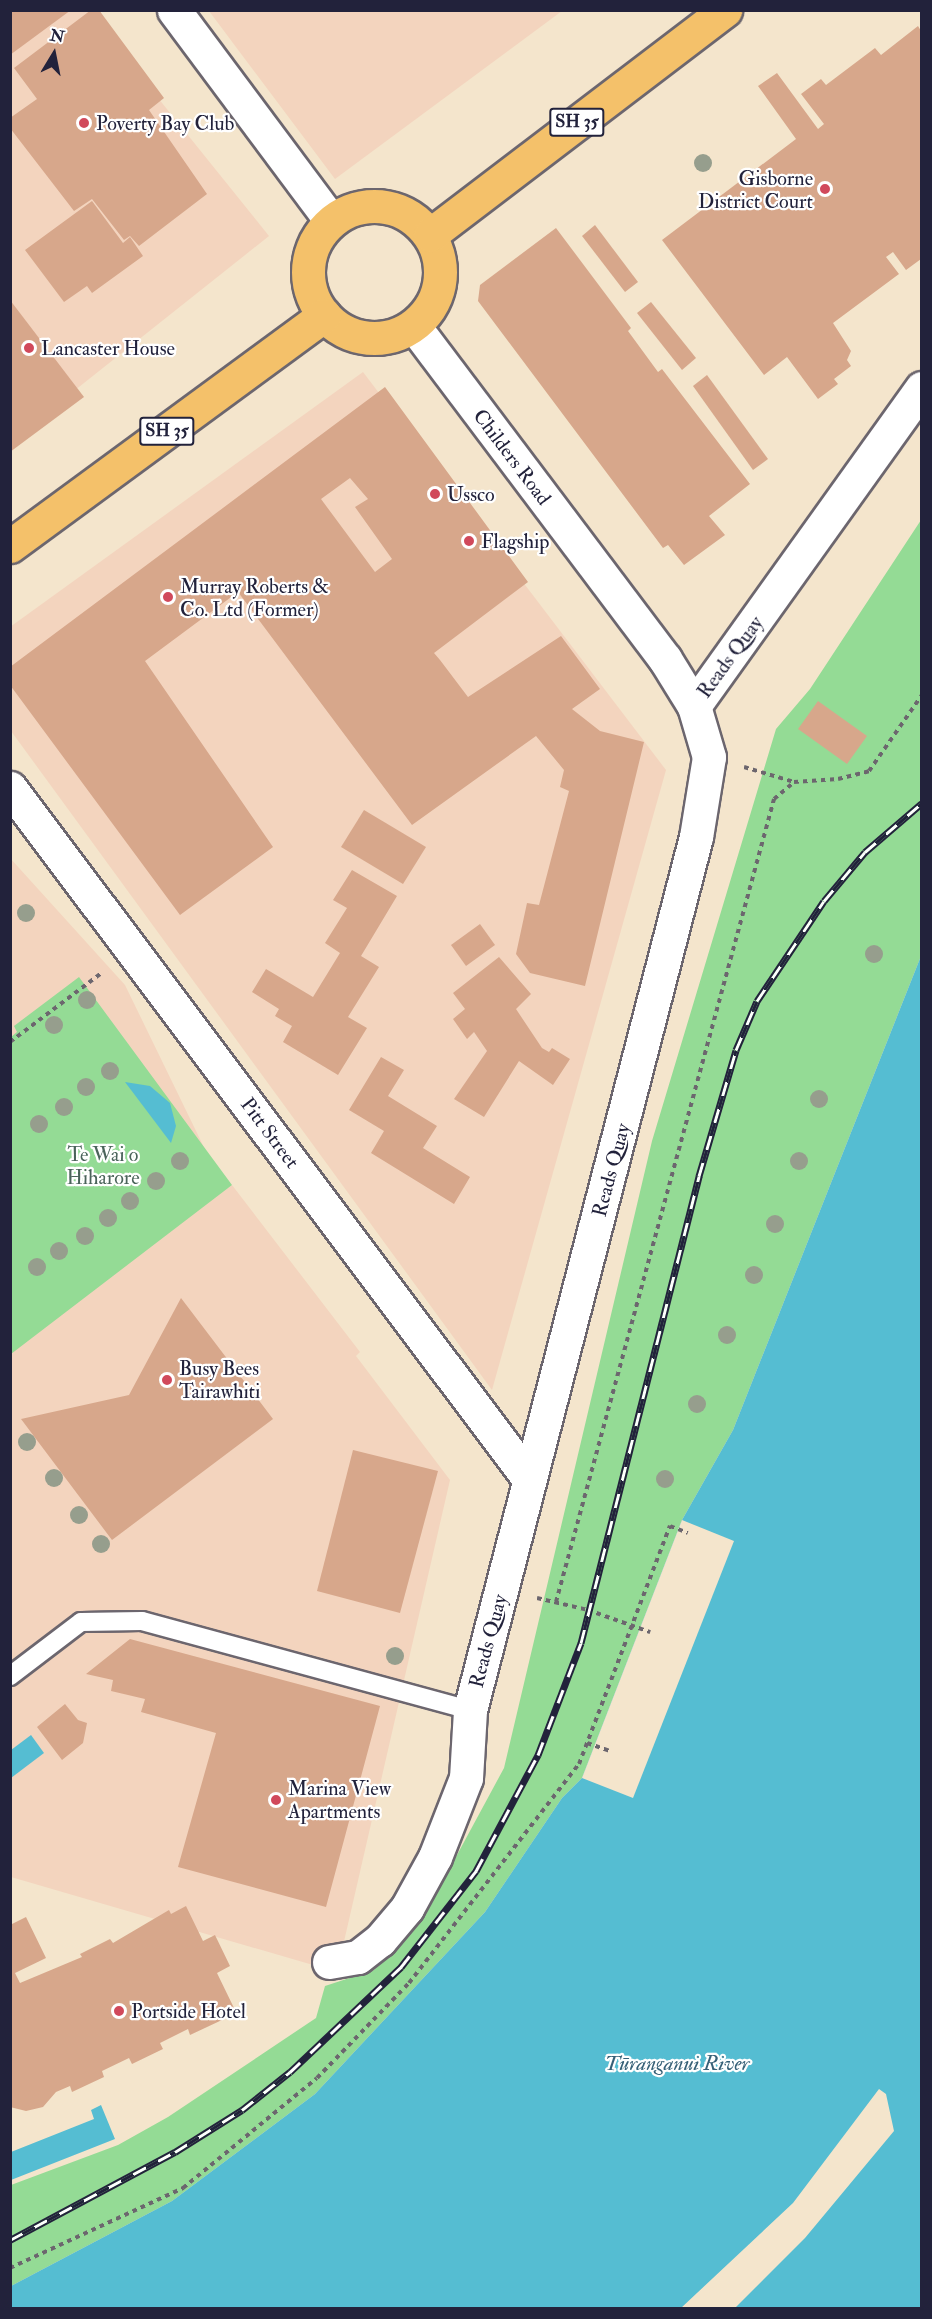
<!DOCTYPE html>
<html>
<head>
<meta charset="utf-8">
<style>
  body { margin:0 }
  #map { position:relative; width:932px; height:2319px; overflow:hidden; background:#f4e5cc; font-family:"IM FELL Double Pica",serif }
  div>[style] { position:absolute }
  .built>* { inset:0; background:#f3d4be }
  .green>* { inset:0; background:#94db95 }
  .water>* { inset:0; background:#55bdd2 }
  .pier>* { inset:0; background:#f4e5cc }
  .building>* { inset:0; background:#d7a78b }
  .path>* { height:4px; margin-top:-2px; transform-origin:0; background:repeating-linear-gradient(90deg,#6c666e 0 4.5px,transparent 0 9px) }
  .roads { filter:drop-shadow(2px 0 #6c666e) drop-shadow(-2px 0 #6c666e) drop-shadow(0 2px #6c666e) drop-shadow(0 -2px #6c666e) }
  .service>* { height:18px; margin:-9px; padding:0 9px; transform-origin:9px; border-radius:9px; background:#fff }
  .minor>* { height:33px; margin:-16.5px; padding:0 16.5px; transform-origin:16.5px; border-radius:16.5px; background:#fff }
  .tertiary>* { height:33px; margin:-16.5px; padding:0 16.5px; transform-origin:16.5px; border-radius:16.5px; background:#fff }
  .trunk>* { height:33px; margin:-16.5px; padding:0 16.5px; transform-origin:16.5px; border-radius:16.5px; background:#f4c16a }
  .trunk>.ring { margin:-16.5px; padding:0; box-sizing:content-box; background:none; border:33px solid #f4c16a; border-radius:50% }
  .rail>* { height:7px; margin-top:-3.5px; transform-origin:0; background:repeating-linear-gradient(90deg,#fff 0 14px,#22223b 0 28px); box-sizing:border-box; border-block:2px solid #22223b }
  .trees>* { width:18px; height:18px; margin:-9px; border-radius:50%; background:#969e8d }
  .dots>* { width:16px; height:16px; translate:-50% -50%; box-sizing:border-box; border:3px solid #fff; border-radius:50% }
  span { translate:-50% -50%; white-space:nowrap; text-align:center; line-height:1.15; -webkit-text-stroke:4.5px #fff; paint-order:stroke }
  .shield-label span { padding:2px 4px; background:#fff; border:2px solid; border-radius:4px; -webkit-text-stroke-width:0 }
  .shield-label { font-size:18px; color:#22223b; font-weight:700 }
  .poi-label { font-size:20px; color:#22223b }
  .left { translate:0 -50%; text-align:left }
  .right { translate:-100% -50%; text-align:right }
  .street-label { font-size:20px; color:#22223b }
  .park-label { font-size:20px; color:#4a635a }
  .water-label { font-size:21px; color:#366077; font-style:italic }
  .frame { position:absolute; inset:0; border:12px solid #22223b; pointer-events:none }
  .north { position:absolute; left:24px; top:24px; width:60px; height:60px; -webkit-text-stroke:4px #fff; paint-order:stroke; rotate:10deg; font-size:16px; font-weight:700; line-height:24px; text-align:center; color:#22223b }
  .north::after { content:''; display:block; margin:auto; width:21px; height:27px; background:#22223b; clip-path:polygon(50% 0,100% 100%,50% 72%,0 100%) }
</style>
</head>
<body>
<div id="map">
  <div class="built">
    <i style="clip-path:polygon(11px 11px,88px 11px,269px 236px,11px 441px)"></i>
    <i style="clip-path:polygon(209px 11px,562px 11px,335px 179px)"></i>
    <i style="clip-path:polygon(363px 372px,666px 770px,492px 1390px,11px 731px,10px 627px)"></i>
    <i style="clip-path:polygon(10px 858px,125px 985px,216px 1172px,228px 1188px,232px 1185px,360px 1352px,356px 1356px,450px 1480px,337px 1972px,11px 1877px)"></i>
  </div>
  <div class="green">
    <i style="clip-path:polygon(921px 520px,921px 956px,733px 1430px,682px 1520px,582px 1778px,562px 1798px,485px 1912px,315px 2094px,172px 2201px,11px 2286px,11px 2185px,118px 2145px,168px 2117px,316px 2018px,325px 1986px,374px 1970px,437px 1892px,504px 1768px,652px 1141px,776px 729px,810px 689px)"></i>
    <i style="clip-path:polygon(79px 977px,232px 1185px,11px 1354px,11px 1037px,17px 1032px,14px 1026px)"></i>
  </div>
  <div class="water">
    <i style="clip-path:polygon(921px 956px,921px 2308px,11px 2308px,11px 2286px,172px 2201px,315px 2094px,485px 1912px,562px 1798px,582px 1778px,682px 1520px,733px 1430px)"></i>
    <i style="clip-path:polygon(125px 1082px,150px 1086px,170px 1103px,176px 1126px,171px 1143px)"></i>
    <i style="clip-path:polygon(31px 1735px,44px 1753px,11px 1778px,11px 1750px)"></i>
    <i style="clip-path:polygon(101px 2105px,115px 2139px,11px 2180px,11px 2152px,94px 2119px,91px 2110px)"></i>
  </div>
  <div class="pier">
    <i style="clip-path:polygon(682px 1520px,734px 1541px,633px 1798px,582px 1778px)"></i>
    <i style="clip-path:polygon(879px 2089px,886px 2094px,894px 2131px,805px 2238px,735px 2308px,681px 2308px,793px 2203px)"></i>
  </div>
  <div class="building">
    <i style="clip-path:polygon(10px 10px,71px 10px,10px 55px)"></i>
    <i style="clip-path:polygon(91px 10px,99px 10px,164px 98px,149px 110px,207px 194px,139px 246px,130px 236px,124px 240px,92px 199px,74px 211px,10px 128px,10px 118px,37px 99px,14px 68px)"></i>
    <i style="clip-path:polygon(918px 26px,921px 31px,921px 259px,906px 270px,893px 252px,886px 257px,899px 274px,833px 323px,851px 351px,847px 360px,851px 366px,834px 379px,838px 384px,818px 399px,787px 357px,764px 375px,662px 240px,796px 139px,758px 86px,777px 73px,818px 129px,824px 124px,801px 94px,821px 79px,826px 85px,875px 48px,881px 55px)"></i>
    <i style="clip-path:polygon(92px 201px,123px 243px,130px 237px,143px 256px,92px 293px,87px 286px,64px 302px,25px 250px)"></i>
    <i style="clip-path:polygon(595px 225px,638px 282px,625px 292px,582px 236px)"></i>
    <i style="clip-path:polygon(556px 228px,631px 328px,628px 331px,658px 372px,662px 369px,750px 484px,709px 516px,725px 535px,684px 565px,668px 545px,663px 548px,478px 301px,480px 285px)"></i>
    <i style="clip-path:polygon(10px 300px,84px 397px,10px 452px)"></i>
    <i style="clip-path:polygon(651px 302px,696px 358px,682px 370px,637px 313px)"></i>
    <i style="clip-path:polygon(707px 375px,768px 459px,753px 470px,693px 386px)"></i>
    <i style="clip-path:polygon(evenodd,385px 387px,528px 582px,434px 653px,440px 660px,468px 697px,561px 636px,600px 689px,572px 709px,600px 731px,644px 742px,585px 986px,530px 973px,516px 954px,527px 903px,539px 905px,569px 791px,560px 787px,564px 770px,536px 736px,412px 825px,238px 592px,145px 661px,273px 847px,180px 915px,10px 685px,10px 667px,385px 387px,350px 478px,368px 499px,355px 507px,392px 559px,375px 572px,321px 499px,350px 478px)"></i>
    <i style="clip-path:polygon(818px 701px,867px 736px,847px 764px,798px 729px)"></i>
    <i style="clip-path:polygon(364px 810px,426px 847px,403px 884px,341px 847px)"></i>
    <i style="clip-path:polygon(352px 870px,397px 896px,361px 956px,379px 967px,348px 1017px,367px 1028px,338px 1075px,283px 1042px,292px 1026px,275px 1016px,279px 1009px,252px 992px,266px 969px,313px 997px,340px 953px,325px 943px,347px 908px,333px 900px)"></i>
    <i style="clip-path:polygon(480px 924px,495px 945px,466px 966px,451px 945px)"></i>
    <i style="clip-path:polygon(499px 957px,531px 994px,516px 1009px,542px 1048px,549px 1052px,552px 1048px,570px 1059px,553px 1085px,519px 1061px,484px 1117px,454px 1099px,487px 1051px,474px 1032px,467px 1039px,453px 1019px,465px 1009px,453px 993px)"></i>
    <i style="clip-path:polygon(381px 1057px,404px 1070px,388px 1096px,437px 1126px,423px 1148px,470px 1177px,454px 1204px,371px 1153px,384px 1131px,349px 1110px)"></i>
    <i style="clip-path:polygon(181px 1298px,273px 1419px,112px 1540px,21px 1419px,129px 1395px)"></i>
    <i style="clip-path:polygon(353px 1450px,438px 1471px,400px 1613px,317px 1591px)"></i>
    <i style="clip-path:polygon(130px 1639px,380px 1706px,326px 1907px,178px 1867px,216px 1733px,141px 1712px,145px 1699px,111px 1691px,113px 1680px,86px 1674px)"></i>
    <i style="clip-path:polygon(65px 1704px,78px 1720px,87px 1723px,83px 1743px,62px 1760px,37px 1727px)"></i>
    <i style="clip-path:polygon(186px 1906px,203px 1941px,215px 1935px,230px 1966px,217px 1973px,234px 2008px,219px 2014px,222px 2020px,190px 2035px,188px 2029px,160px 2043px,163px 2049px,132px 2064px,129px 2058px,102px 2071px,104px 2077px,72px 2092px,70px 2086px,56px 2092px,43px 2107px,26px 2111px,10px 2107px,10px 1925px,26px 1917px,46px 1958px,15px 1973px,20px 1983px,82px 1957px,80px 1954px,110px 1939px,113px 1943px,169px 1910px,171px 1914px)"></i>
  </div>
  <div class="path">
    <i style="left:744px;top:767px;width:52px;rotate:16.7deg"></i>
    <i style="left:10px;top:1042px;width:116px;rotate:-37deg"></i>
    <i style="left:537px;top:1598px;width:52px;rotate:13.2deg"></i>
    <i style="left:588px;top:1610px;width:66px;rotate:19.5deg"></i>
    <i style="left:556px;top:1602px;width:832px;rotate:-74.81deg"></i>
    <i style="left:774px;top:799px;width:26px;rotate:-40deg"></i>
    <i style="left:794px;top:782px;width:44px;rotate:-3.9deg"></i>
    <i style="left:838px;top:779px;width:32px;rotate:-14deg"></i>
    <i style="left:869px;top:771px;width:93px;rotate:-55.1deg"></i>
    <i style="left:587px;top:1743px;width:24px;rotate:19deg"></i>
    <i style="left:10px;top:2268px;width:191px;rotate:-24.8deg"></i>
    <i style="left:183px;top:2188px;width:173px;rotate:-39.4deg"></i>
    <i style="left:317px;top:2078px;width:132px;rotate:-45.9deg"></i>
    <i style="left:409px;top:1983px;width:277px;rotate:-52.2deg"></i>
    <i style="left:579px;top:1764px;width:255px;rotate:-69.1deg"></i>
    <i style="left:670px;top:1526px;width:19px;rotate:21deg"></i>
  </div>
  <div class="roads">
    <div class="service">
      <i style="left:10px;top:1676px;width:89px;rotate:-37.3deg"></i>
      <i style="left:81px;top:1622px;width:61px;rotate:-0.9deg"></i>
      <i style="left:142px;top:1621px;width:340px;rotate:15.2deg"></i>
    </div>
    <div class="minor">
      <i style="left:414px;top:326px;width:417px;rotate:53deg"></i>
      <i style="left:665px;top:659px;width:55px;rotate:58.3deg"></i>
      <i style="left:10px;top:788px;width:864px;rotate:53.09deg"></i>
      <i style="left:329px;top:1962px;width:29px;rotate:-10deg"></i>
      <i style="left:358px;top:1957px;width:28px;rotate:-38deg"></i>
      <i style="left:380px;top:1940px;width:42px;rotate:-49.8deg"></i>
      <i style="left:407px;top:1908px;width:58px;rotate:-61.2deg"></i>
      <i style="left:435px;top:1857px;width:85px;rotate:-68.6deg"></i>
      <i style="left:466px;top:1778px;width:68px;rotate:-86.6deg"></i>
      <i style="left:470px;top:1710px;width:902px;rotate:-75.49deg"></i>
      <i style="left:696px;top:837px;width:81px;rotate:-80.8deg"></i>
      <i style="left:709px;top:757px;width:53px;rotate:-106.4deg"></i>
      <i style="left:694px;top:706px;width:391px;rotate:-54.4deg"></i>
    </div>
    <div class="tertiary">
      <i style="left:174px;top:10px;width:263px;rotate:53.3deg"></i>
    </div>
    <div class="trunk">
      <i class="ring" style="left:308px;top:206px;width:99px;height:99px"></i>
      <i style="left:430px;top:235px;width:371px;rotate:-37.3deg"></i>
      <i style="left:10px;top:546px;width:390px;rotate:-36.3deg"></i>
    </div>
  </div>
  <div class="rail">
    <i style="left:10px;top:2240px;width:187px;rotate:-28.1deg"></i>
    <i style="left:175px;top:2152px;width:79px;rotate:-32.1deg"></i>
    <i style="left:242px;top:2110px;width:61px;rotate:-38.4deg"></i>
    <i style="left:290px;top:2072px;width:153px;rotate:-43.4deg"></i>
    <i style="left:401px;top:1967px;width:122px;rotate:-52deg"></i>
    <i style="left:476px;top:1871px;width:132px;rotate:-61.9deg"></i>
    <i style="left:538px;top:1755px;width:120px;rotate:-69deg"></i>
    <i style="left:581px;top:1643px;width:482px;rotate:-75.8deg"></i>
    <i style="left:699px;top:1176px;width:131px;rotate:-73.6deg"></i>
    <i style="left:736px;top:1050px;width:53px;rotate:-66.8deg"></i>
    <i style="left:757px;top:1001px;width:120px;rotate:-56.2deg"></i>
    <i style="left:824px;top:901px;width:64px;rotate:-50.1deg"></i>
    <i style="left:865px;top:852px;width:75px;rotate:-40.7deg"></i>
  </div>
  <div class="trees">
    <i style="left:703px;top:163px"></i>
    <i style="left:26px;top:913px"></i>
    <i style="left:874px;top:954px"></i>
    <i style="left:87px;top:1000px"></i>
    <i style="left:54px;top:1025px"></i>
    <i style="left:110px;top:1071px"></i>
    <i style="left:86px;top:1087px"></i>
    <i style="left:819px;top:1099px"></i>
    <i style="left:64px;top:1107px"></i>
    <i style="left:39px;top:1124px"></i>
    <i style="left:180px;top:1161px"></i>
    <i style="left:799px;top:1161px"></i>
    <i style="left:156px;top:1181px"></i>
    <i style="left:130px;top:1201px"></i>
    <i style="left:108px;top:1218px"></i>
    <i style="left:775px;top:1224px"></i>
    <i style="left:85px;top:1236px"></i>
    <i style="left:59px;top:1251px"></i>
    <i style="left:37px;top:1267px"></i>
    <i style="left:754px;top:1275px"></i>
    <i style="left:727px;top:1335px"></i>
    <i style="left:697px;top:1404px"></i>
    <i style="left:27px;top:1442px"></i>
    <i style="left:54px;top:1478px"></i>
    <i style="left:665px;top:1479px"></i>
    <i style="left:79px;top:1515px"></i>
    <i style="left:101px;top:1544px"></i>
    <i style="left:395px;top:1656px"></i>
  </div>
  <div class="dots">
    <i style="left:84px;top:123px;background:#d1495b"></i>
    <i style="left:825px;top:189px;background:#d1495b"></i>
    <i style="left:29px;top:348px;background:#d1495b"></i>
    <i style="left:435px;top:494px;background:#d1495b"></i>
    <i style="left:469px;top:541px;background:#d1495b"></i>
    <i style="left:168px;top:597px;background:#d1495b"></i>
    <i style="left:167px;top:1380px;background:#d1495b"></i>
    <i style="left:276px;top:1800px;background:#d1495b"></i>
    <i style="left:119px;top:2011px;background:#d1495b"></i>
  </div>
  <div class="shield-label">
    <span style="left:577px;top:122px">SH 35</span>
    <span style="left:167px;top:431px">SH 35</span>
  </div>
  <div class="poi-label">
    <span class="left" style="left:96px;top:123px">Poverty Bay Club</span>
    <span class="right" style="left:813px;top:190px">Gisborne<br>District Court</span>
    <span class="left" style="left:41px;top:348px">Lancaster House</span>
    <span class="left" style="left:447px;top:494px">Ussco</span>
    <span class="left" style="left:481px;top:541px">Flagship</span>
    <span class="left" style="left:180px;top:598px">Murray Roberts &amp;<br>Co. Ltd (Former)</span>
    <span class="left" style="left:179px;top:1380px">Busy Bees<br>Tairawhiti</span>
    <span class="left" style="left:288px;top:1800px">Marina View<br>Apartments</span>
    <span class="left" style="left:131px;top:2011px">Portside Hotel</span>
  </div>
  <div class="street-label">
    <span style="left:512px;top:457px;rotate:53deg">Childers Road</span>
    <span style="left:730px;top:657px;rotate:-54deg">Reads Quay</span>
    <span style="left:270px;top:1133px;rotate:53deg">Pitt Street</span>
    <span style="left:611px;top:1170px;rotate:-75deg">Reads Quay</span>
    <span style="left:488px;top:1641px;rotate:-75deg">Reads Quay</span>
  </div>
  <div class="park-label">
    <span style="left:103px;top:1166px">Te Wai o<br>Hiharore</span>
  </div>
  <div class="water-label">
    <span style="left:677px;top:2064px">Tūranganui River</span>
  </div>
  <div class="frame"></div>
  <div class="north">N</div>
</div>
</body>
</html>
